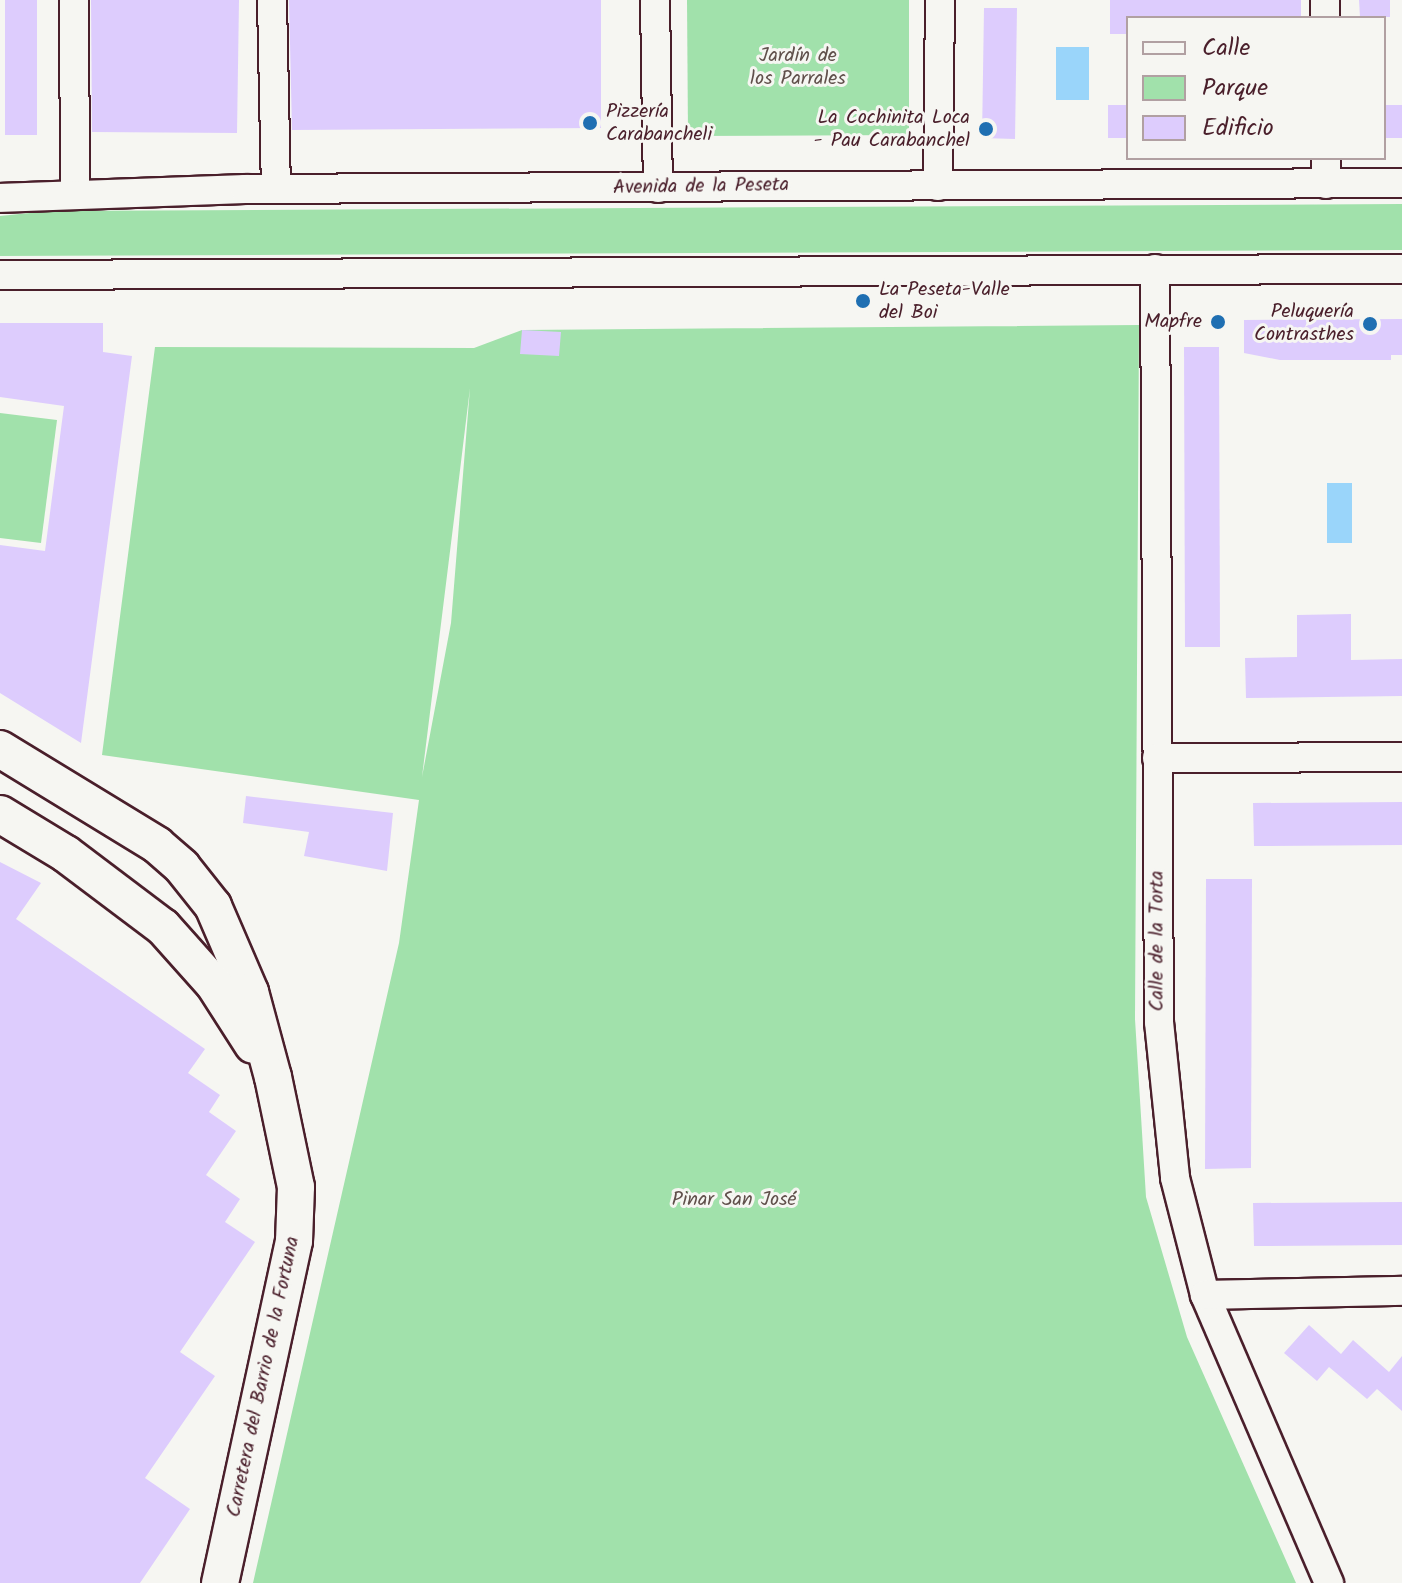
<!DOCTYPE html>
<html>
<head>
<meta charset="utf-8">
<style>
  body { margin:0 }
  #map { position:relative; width:1402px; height:1583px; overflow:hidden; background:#f6f6f2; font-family:Kalam,sans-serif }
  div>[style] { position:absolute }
  .green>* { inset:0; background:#a1e1ab }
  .water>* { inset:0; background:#9ad5fa }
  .building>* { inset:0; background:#ddccfd }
  .roads { filter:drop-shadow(2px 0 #4a1f2b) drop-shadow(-2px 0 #4a1f2b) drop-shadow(0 2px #4a1f2b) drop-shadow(0 -2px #4a1f2b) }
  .minor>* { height:28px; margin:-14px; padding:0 14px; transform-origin:14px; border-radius:14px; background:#f6f6f2 }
  .major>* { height:36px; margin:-18px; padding:0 18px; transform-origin:18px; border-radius:18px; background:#f6f6f2 }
  .dots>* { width:22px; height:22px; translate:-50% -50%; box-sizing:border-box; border:4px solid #f6f6f2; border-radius:50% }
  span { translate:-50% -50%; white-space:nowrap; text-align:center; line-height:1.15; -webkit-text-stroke:6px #f6f6f2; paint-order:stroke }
  .park-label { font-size:20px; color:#60504b }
  .poi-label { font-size:20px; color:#4a1f2b }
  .left { translate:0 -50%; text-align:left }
  .right { translate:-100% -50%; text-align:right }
  .street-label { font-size:20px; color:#4a1f2b }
  .legend { position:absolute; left:1126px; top:16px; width:260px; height:144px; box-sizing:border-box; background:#f6f6f2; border:2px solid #b1a0a2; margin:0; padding:10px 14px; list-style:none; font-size:24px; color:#4a1f2b }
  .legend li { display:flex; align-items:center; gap:16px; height:40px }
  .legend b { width:40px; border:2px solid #b1a0a2 }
</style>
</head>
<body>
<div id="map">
  <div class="green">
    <i style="clip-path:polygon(687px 0,909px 0,909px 135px,688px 136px)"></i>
    <i style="clip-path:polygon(1402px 204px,1402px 250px,0 256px,0 216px,49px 211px)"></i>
    <i style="clip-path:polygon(evenodd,1139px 325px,1135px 1019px,1146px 1197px,1187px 1337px,1296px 1583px,253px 1583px,399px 943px,419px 800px,102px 755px,155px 347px,474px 348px,522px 330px,1139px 325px,470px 388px,451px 623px,422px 777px,456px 503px,470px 388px)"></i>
    <i style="clip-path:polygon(0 413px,57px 420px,41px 543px,0 538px)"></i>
  </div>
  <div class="water">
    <i style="clip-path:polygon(1056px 47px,1089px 47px,1089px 100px,1056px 100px)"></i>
    <i style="clip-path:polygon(1327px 483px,1352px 483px,1352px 543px,1327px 543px)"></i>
  </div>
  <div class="building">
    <i style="clip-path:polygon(5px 0,37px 0,37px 135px,5px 135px)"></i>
    <i style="clip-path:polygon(91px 0,239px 0,237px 133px,92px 132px)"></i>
    <i style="clip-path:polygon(289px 0,601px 0,601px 128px,292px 130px)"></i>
    <i style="clip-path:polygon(1110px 0,1301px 0,1301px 18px,1128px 18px,1128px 34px,1110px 34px)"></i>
    <i style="clip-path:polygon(1359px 0,1390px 0,1390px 17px,1360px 17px)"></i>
    <i style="clip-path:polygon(984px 8px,1017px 8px,1015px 139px,982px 138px)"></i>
    <i style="clip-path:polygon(1108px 105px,1128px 105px,1128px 138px,1108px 138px)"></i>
    <i style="clip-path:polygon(1384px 105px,1402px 105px,1402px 138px,1384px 138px)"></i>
    <i style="clip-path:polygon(1402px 319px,1402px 355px,1391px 355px,1391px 360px,1280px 360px,1244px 353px,1244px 320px)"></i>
    <i style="clip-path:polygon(0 323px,103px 323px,103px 352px,132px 356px,81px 743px,0 693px,0 545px,45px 551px,64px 406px,0 397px)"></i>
    <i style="clip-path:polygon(522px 330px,561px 332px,559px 356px,520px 354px)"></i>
    <i style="clip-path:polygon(1184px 347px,1219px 347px,1220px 647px,1185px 647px)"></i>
    <i style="clip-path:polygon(1351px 614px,1351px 660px,1402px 659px,1402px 696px,1246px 698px,1245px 658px,1297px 657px,1297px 615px)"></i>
    <i style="clip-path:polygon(246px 796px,393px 813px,387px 871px,304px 856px,309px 832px,243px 823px)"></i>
    <i style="clip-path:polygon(1402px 802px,1402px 845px,1254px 846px,1253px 803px)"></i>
    <i style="clip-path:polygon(0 862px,41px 883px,16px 919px,205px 1049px,188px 1073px,220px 1095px,209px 1112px,236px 1131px,206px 1175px,240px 1199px,225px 1222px,255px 1242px,180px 1352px,215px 1376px,145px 1478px,190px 1509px,140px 1583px,0 1583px)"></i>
    <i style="clip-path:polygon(1206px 879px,1252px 879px,1251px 1168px,1205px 1169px)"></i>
    <i style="clip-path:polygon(1402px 1202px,1402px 1245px,1254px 1246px,1253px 1203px)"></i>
    <i style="clip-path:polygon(1309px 1325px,1341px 1354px,1353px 1340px,1389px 1372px,1402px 1356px,1402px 1411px,1377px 1389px,1367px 1399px,1329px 1367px,1317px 1381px,1284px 1353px)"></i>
  </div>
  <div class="roads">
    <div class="minor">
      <i style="left:74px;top:0;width:195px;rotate:89.7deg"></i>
      <i style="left:272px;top:0;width:189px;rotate:88.8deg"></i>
      <i style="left:655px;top:0;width:188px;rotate:89.1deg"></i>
      <i style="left:1325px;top:0;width:18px;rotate:90deg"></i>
      <i style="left:1326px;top:158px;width:26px;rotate:90deg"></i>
      <i style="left:938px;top:186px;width:186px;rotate:-89.4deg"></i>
      <i style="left:0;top:198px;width:245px;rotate:-2.1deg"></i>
      <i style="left:245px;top:189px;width:1157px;rotate:-0.3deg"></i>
      <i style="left:1155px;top:269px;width:753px;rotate:89.7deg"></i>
      <i style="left:1159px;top:1022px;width:157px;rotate:84.1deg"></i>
      <i style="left:1175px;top:1178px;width:121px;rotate:75.6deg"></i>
      <i style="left:1205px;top:1295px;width:314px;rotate:66.7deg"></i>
      <i style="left:0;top:275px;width:1402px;rotate:-0.25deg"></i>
      <i style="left:1157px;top:758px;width:245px;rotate:-0.2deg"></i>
      <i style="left:1205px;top:1295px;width:197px;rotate:-1.2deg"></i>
    </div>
    <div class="major">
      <i style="left:0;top:749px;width:184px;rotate:31.4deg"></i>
      <i style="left:157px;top:845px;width:33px;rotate:41deg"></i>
      <i style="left:182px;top:867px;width:50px;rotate:51.5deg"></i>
      <i style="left:213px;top:906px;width:94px;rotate:66.7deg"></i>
      <i style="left:250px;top:992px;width:88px;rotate:74.9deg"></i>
      <i style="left:273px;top:1077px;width:112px;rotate:78.2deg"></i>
      <i style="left:296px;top:1187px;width:54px;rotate:92.1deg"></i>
      <i style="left:294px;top:1241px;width:350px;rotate:102.2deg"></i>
      <i style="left:0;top:814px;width:77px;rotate:31.2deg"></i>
      <i style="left:66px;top:854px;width:121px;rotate:37deg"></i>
      <i style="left:163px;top:927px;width:76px;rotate:48.2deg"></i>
      <i style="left:214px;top:984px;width:72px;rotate:57.4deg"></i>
    </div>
  </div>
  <div class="dots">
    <i style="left:590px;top:123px;background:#1f6fb2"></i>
    <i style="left:986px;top:129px;background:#1f6fb2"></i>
    <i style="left:863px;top:301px;background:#1f6fb2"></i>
    <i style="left:1218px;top:322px;background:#1f6fb2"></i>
    <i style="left:1370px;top:324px;background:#1f6fb2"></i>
  </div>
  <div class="park-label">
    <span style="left:798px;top:68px">Jardín de<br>los Parrales</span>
    <span style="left:734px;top:1200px">Pinar San José</span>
  </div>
  <div class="poi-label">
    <span class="left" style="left:606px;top:124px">Pizzería<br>Carabancheli</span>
    <span class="right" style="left:970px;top:130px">La Cochinita Loca<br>- Pau Carabanchel</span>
    <span class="left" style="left:879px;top:302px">La Peseta-Valle<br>del Boi</span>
    <span class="right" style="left:1354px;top:324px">Peluquería<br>Contrasthes</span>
    <span class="right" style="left:1202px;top:322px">Mapfre</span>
  </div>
  <div class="street-label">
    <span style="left:701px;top:187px;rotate:-1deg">Avenida de la Peseta</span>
    <span style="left:1158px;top:941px;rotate:-90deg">Calle de la Torta</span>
    <span style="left:264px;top:1377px;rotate:-78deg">Carretera del Barrio de la Fortuna</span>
  </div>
  <ul class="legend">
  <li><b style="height:10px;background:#f6f6f2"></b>Calle</li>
  <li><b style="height:22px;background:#a1e1ab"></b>Parque</li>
  <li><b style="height:22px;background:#ddccfd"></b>Edificio</li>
  </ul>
</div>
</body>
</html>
